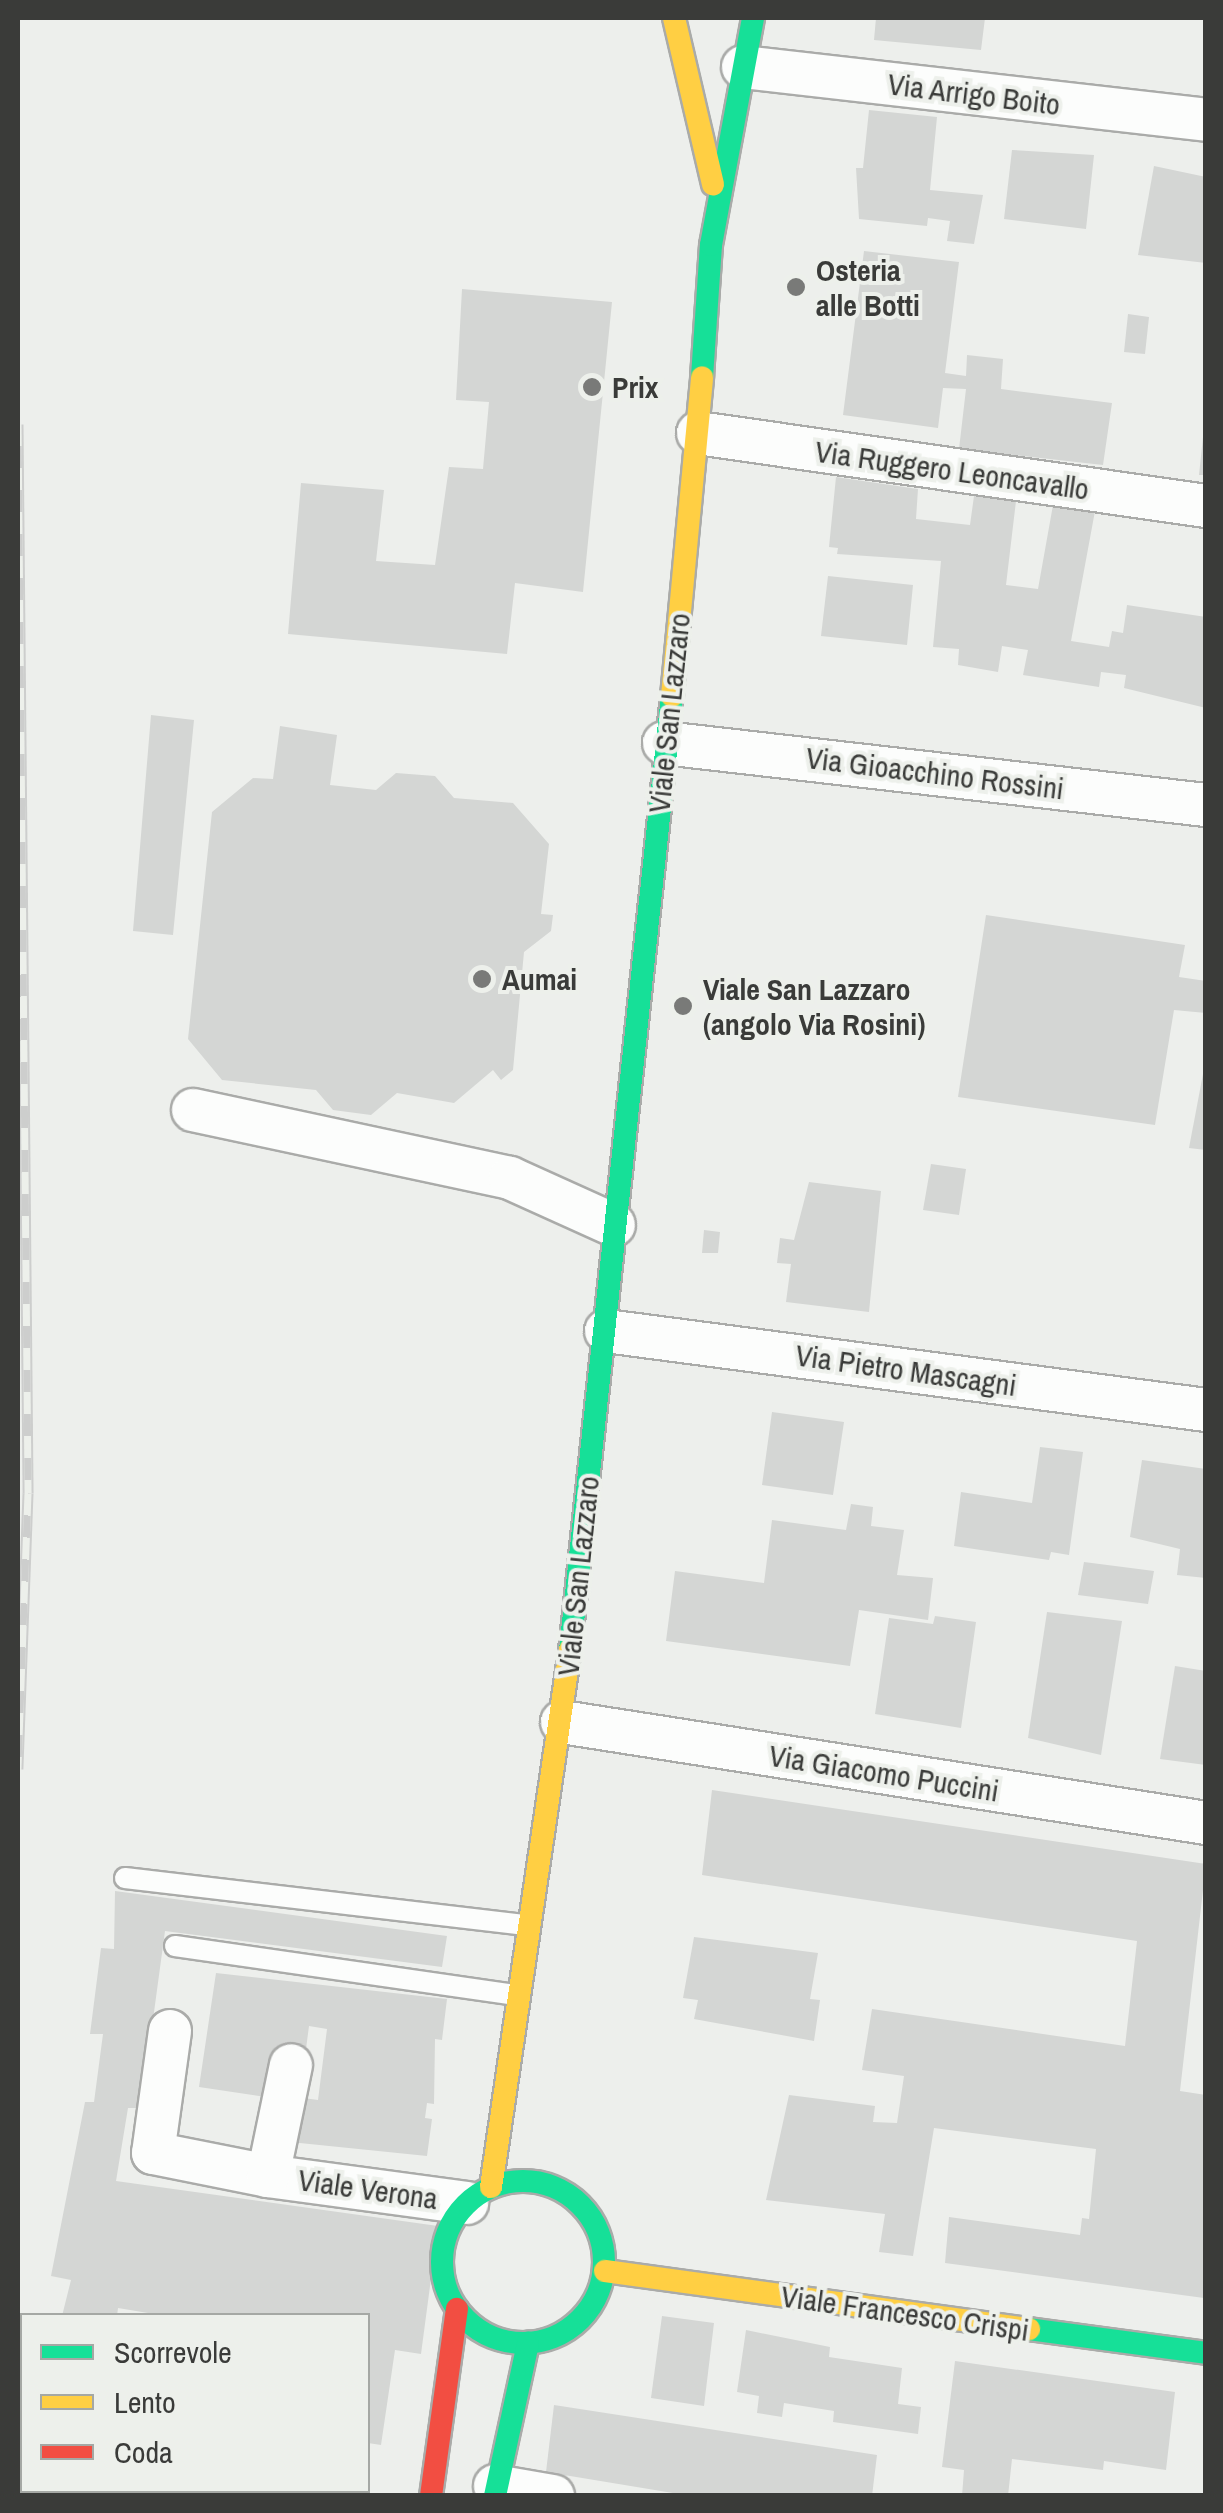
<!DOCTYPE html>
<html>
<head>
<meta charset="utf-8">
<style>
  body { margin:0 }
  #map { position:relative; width:1223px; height:2513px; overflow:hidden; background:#edefec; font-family:"Archivo Narrow",sans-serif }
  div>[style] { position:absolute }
  .building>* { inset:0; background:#d4d6d4 }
  .roads { filter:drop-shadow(2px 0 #aaaba9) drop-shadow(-2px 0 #aaaba9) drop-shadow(0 2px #aaaba9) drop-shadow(0 -2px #aaaba9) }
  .lane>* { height:20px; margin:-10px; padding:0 10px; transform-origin:10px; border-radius:10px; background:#fcfdfc }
  .street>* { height:42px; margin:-21px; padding:0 21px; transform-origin:21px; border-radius:21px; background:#fcfdfc }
  .fast>* { height:22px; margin:-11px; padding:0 11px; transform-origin:11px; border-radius:11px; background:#16e098 }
  .fast>.ring { margin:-11px; padding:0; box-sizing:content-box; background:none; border:22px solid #16e098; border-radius:50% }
  .slow>* { height:22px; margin:-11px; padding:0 11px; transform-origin:11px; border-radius:11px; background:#ffcf43 }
  .jam>* { height:22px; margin:-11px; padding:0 11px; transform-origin:11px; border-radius:11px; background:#f24e42 }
  .rail>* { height:11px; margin-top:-5.5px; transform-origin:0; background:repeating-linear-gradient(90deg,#edf0eb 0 22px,#cdcecd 0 44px); box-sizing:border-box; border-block:2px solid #cdcecd }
  .dots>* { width:28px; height:28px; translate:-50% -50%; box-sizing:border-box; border:5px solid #edf0eb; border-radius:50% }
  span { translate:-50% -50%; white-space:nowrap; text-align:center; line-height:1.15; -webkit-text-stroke:8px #edf0eb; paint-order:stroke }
  .street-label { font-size:30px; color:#3a3b39 }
  .poi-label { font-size:30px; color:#3a3b39; font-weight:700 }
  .left { translate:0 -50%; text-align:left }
  .frame { position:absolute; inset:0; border:20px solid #3a3b39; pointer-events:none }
  .legend { position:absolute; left:20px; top:2313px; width:350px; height:180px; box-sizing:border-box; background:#edf0eb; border:2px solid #a5a8a4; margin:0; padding:12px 18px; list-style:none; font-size:30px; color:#3a3b39 }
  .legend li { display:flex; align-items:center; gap:20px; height:50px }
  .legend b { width:50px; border:2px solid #a5a8a4 }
</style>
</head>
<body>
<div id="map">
  <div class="building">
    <i style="clip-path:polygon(876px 18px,985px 18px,981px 50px,874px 40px)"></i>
    <i style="clip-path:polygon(869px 110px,937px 117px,930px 190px,983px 195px,974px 244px,947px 241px,950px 221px,928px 218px,927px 226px,859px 219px,856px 168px,863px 168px)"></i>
    <i style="clip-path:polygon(1012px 150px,1094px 155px,1086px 229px,1004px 219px)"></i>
    <i style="clip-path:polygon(1154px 166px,1206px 177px,1206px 263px,1138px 255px)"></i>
    <i style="clip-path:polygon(864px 251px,959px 262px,945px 373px,966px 376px,967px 355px,1003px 359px,1001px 389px,1112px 403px,1103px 465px,959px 449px,966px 389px,943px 388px,938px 428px,843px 415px)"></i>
    <i style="clip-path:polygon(462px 289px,612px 302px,583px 592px,515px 583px,507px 654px,288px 634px,301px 483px,384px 490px,376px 561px,435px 565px,449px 467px,483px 469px,489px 402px,456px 400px)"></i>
    <i style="clip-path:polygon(1128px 314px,1149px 317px,1145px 354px,1124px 352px)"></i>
    <i style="clip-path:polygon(1203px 437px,1206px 437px,1206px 475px,1199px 475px)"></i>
    <i style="clip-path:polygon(836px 477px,918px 489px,916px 519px,970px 525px,974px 496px,1016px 501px,1006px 585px,1038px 589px,1053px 505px,1095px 511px,1071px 641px,1109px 647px,1112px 631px,1123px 633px,1127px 605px,1206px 617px,1206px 708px,1124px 688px,1126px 675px,1101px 672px,1099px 687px,1023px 675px,1028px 650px,1002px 646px,998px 672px,958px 665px,959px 649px,933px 647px,941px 561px,837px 554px,838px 548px,829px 547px)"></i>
    <i style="clip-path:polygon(828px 576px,913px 585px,907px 645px,821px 636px)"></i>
    <i style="clip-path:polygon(151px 715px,194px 720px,173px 935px,133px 931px)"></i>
    <i style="clip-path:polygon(280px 726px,337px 735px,330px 785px,376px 790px,396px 773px,435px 776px,454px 798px,513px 803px,549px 844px,541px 914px,553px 915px,551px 931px,524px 952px,513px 1070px,501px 1080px,493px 1070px,454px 1103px,397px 1093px,371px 1115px,333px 1110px,316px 1090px,222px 1080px,188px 1039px,212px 812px,253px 778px,273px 779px)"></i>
    <i style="clip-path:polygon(986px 915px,1185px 945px,1179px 977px,1206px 981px,1206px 1013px,1174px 1010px,1155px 1125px,958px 1097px)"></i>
    <i style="clip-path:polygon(1206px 1058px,1206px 1150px,1189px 1148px)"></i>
    <i style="clip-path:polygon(931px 1164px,966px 1169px,959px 1215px,923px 1210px)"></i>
    <i style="clip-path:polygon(809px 1182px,881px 1191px,869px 1312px,786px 1302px,791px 1264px,777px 1263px,780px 1238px,794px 1240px)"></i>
    <i style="clip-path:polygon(704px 1230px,720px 1232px,718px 1253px,702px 1253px)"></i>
    <i style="clip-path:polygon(772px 1412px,844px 1422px,833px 1495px,762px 1485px)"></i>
    <i style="clip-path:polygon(1040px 1447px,1083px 1452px,1069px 1555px,1051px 1552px,1049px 1560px,954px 1546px,961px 1492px,1032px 1503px)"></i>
    <i style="clip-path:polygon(1142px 1460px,1206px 1469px,1206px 1578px,1177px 1575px,1180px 1549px,1130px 1537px)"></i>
    <i style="clip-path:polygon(851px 1504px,873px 1507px,871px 1526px,904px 1530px,897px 1575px,933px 1578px,928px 1620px,859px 1610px,850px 1666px,666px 1641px,675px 1571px,764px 1583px,772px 1520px,846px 1530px)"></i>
    <i style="clip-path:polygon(1084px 1562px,1154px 1571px,1148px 1604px,1078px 1595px)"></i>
    <i style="clip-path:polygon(1047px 1612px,1122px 1621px,1101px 1755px,1028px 1738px)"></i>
    <i style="clip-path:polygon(935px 1616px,976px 1622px,961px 1728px,875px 1714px,889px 1618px,933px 1624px)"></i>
    <i style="clip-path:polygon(1175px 1666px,1206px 1671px,1206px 1765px,1160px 1759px)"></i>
    <i style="clip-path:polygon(712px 1790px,1206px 1864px,1180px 2091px,1206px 2095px,1204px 2298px,945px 2263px,949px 2217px,1080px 2235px,1082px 2218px,1089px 2219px,1096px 2149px,934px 2128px,913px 2256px,879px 2252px,885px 2214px,766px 2200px,789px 2095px,875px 2106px,873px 2122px,897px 2123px,904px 2076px,862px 2070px,872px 2009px,1125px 2046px,1137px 1941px,702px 1875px)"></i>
    <i style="clip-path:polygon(115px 1891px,447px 1936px,442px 1967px,165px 1931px,141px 2108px,128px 2108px,116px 2181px,438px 2226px,421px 2354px,395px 2350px,381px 2445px,368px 2443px,368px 2316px,166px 2316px,118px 2308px,117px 2316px,62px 2316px,71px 2280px,51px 2276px,85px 2102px,94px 2102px,103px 2034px,90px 2034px,101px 1948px,114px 1949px)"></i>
    <i style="clip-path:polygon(694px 1937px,818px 1953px,810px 1999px,820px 2000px,814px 2041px,694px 2019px,698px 2000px,683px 1998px)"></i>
    <i style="clip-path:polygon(216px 1973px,447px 1999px,442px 2040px,435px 2039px,434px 2104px,427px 2103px,425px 2118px,432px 2119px,427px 2156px,290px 2142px,296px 2097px,318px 2100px,327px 2029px,309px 2026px,306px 2049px,283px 2045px,273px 2098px,199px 2087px)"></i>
    <i style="clip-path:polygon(662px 2316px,714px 2323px,704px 2406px,651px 2398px)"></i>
    <i style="clip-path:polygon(746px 2330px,830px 2347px,829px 2357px,902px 2368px,898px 2404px,921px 2407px,918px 2434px,833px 2422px,834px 2411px,784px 2403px,782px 2417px,757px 2413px,759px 2396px,737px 2392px)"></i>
    <i style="clip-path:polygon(955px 2361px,1175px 2392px,1166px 2470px,1104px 2461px,1103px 2470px,1012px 2459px,1008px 2496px,962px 2496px,964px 2470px,942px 2467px)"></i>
    <i style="clip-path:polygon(554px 2405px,877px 2455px,872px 2496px,691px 2496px,546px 2472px)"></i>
  </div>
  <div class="roads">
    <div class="lane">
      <i style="left:125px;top:1878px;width:406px;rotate:6.7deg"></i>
      <i style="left:175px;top:1946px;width:345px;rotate:8.2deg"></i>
    </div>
    <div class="street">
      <i style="left:743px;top:67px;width:466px;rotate:6.5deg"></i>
      <i style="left:698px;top:433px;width:513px;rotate:8.18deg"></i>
      <i style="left:664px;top:743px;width:546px;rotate:6.53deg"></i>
      <i style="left:193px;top:1110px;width:324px;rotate:12.1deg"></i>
      <i style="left:510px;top:1178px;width:114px;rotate:24.3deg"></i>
      <i style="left:606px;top:1331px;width:605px;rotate:7.5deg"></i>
      <i style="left:562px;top:1722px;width:652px;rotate:8.91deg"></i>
      <i style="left:170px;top:2031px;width:123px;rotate:97.9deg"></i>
      <i style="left:153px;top:2153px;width:117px;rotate:11.3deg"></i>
      <i style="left:268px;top:2176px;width:201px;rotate:7.7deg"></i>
      <i style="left:268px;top:2176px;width:113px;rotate:-78.3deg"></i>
      <i style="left:495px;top:2486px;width:59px;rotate:9.8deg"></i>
    </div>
    <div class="fast">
      <i style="left:702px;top:377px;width:132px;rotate:-86.1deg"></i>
      <i style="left:711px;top:245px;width:231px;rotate:-79.5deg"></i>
      <i style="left:570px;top:1650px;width:959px;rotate:-83.9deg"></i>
      <i class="ring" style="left:442px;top:2181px;width:140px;height:140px"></i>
      <i style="left:1029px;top:2329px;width:179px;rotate:7.7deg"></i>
      <i style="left:495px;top:2496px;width:157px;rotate:-77.8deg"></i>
    </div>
    <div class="slow">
      <i style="left:674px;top:18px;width:171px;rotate:76.8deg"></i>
      <i style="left:672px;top:696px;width:320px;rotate:-84.6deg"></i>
      <i style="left:491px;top:2187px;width:543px;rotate:-81.63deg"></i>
      <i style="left:605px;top:2271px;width:428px;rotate:7.8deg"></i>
    </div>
    <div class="jam">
      <i style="left:431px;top:2496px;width:189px;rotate:-82.1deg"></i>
    </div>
  </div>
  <div class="rail">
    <i style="left:18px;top:424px;width:1069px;rotate:89.46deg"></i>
    <i style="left:28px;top:1493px;width:276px;rotate:92.1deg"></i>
  </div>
  <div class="dots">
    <i style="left:796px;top:287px;background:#797a78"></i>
    <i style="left:592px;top:387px;background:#797a78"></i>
    <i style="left:482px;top:979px;background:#797a78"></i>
    <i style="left:683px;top:1006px;background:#797a78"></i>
  </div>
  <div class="street-label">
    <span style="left:974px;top:94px;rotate:7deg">Via Arrigo Boito</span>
    <span style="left:952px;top:470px;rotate:8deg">Via Ruggero Leoncavallo</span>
    <span style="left:669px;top:713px;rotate:-84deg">Viale San Lazzaro</span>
    <span style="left:935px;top:773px;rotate:7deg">Via Gioacchino Rossini</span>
    <span style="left:906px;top:1370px;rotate:8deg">Via Pietro Mascagni</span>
    <span style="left:578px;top:1576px;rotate:-84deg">Viale San Lazzaro</span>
    <span style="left:884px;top:1773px;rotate:9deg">Via Giacomo Puccini</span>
    <span style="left:368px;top:2189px;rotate:8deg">Viale Verona</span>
    <span style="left:905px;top:2313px;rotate:8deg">Viale Francesco Crispi</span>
  </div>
  <div class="poi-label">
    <span class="left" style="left:816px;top:287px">Osteria<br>alle Botti</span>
    <span class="left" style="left:612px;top:387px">Prix</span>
    <span class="left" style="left:502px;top:979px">Aumai</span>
    <span class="left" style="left:703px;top:1006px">Viale San Lazzaro<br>(angolo Via Rosini)</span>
  </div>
  <div class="frame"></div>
  <ul class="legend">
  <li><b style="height:12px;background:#16e098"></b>Scorrevole</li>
  <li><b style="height:12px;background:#ffcf43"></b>Lento</li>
  <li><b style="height:12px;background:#f24e42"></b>Coda</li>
  </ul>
</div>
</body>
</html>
